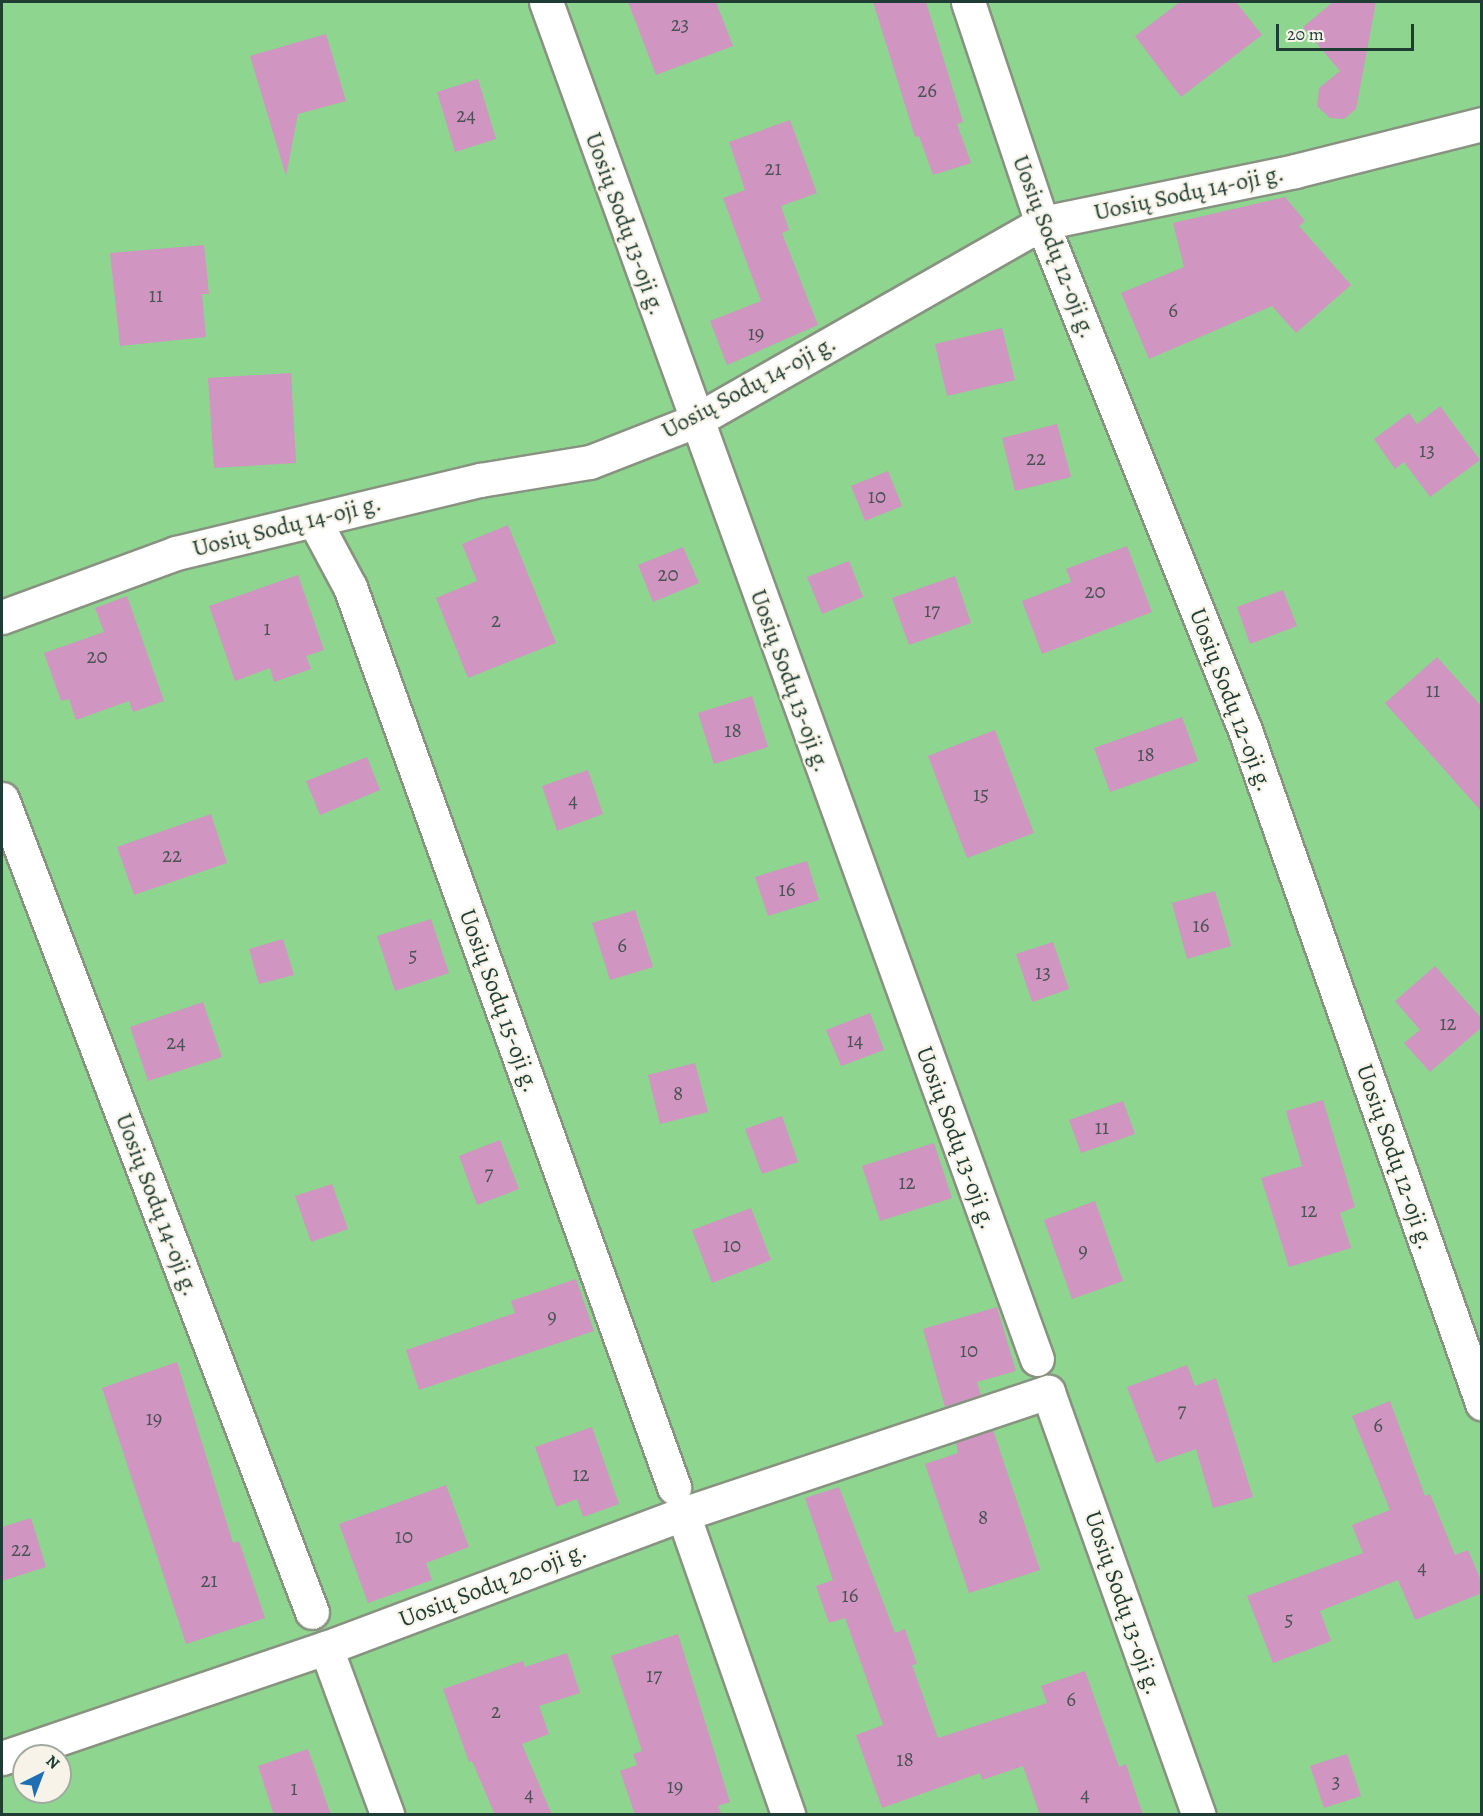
<!DOCTYPE html>
<html>
<head>
<meta charset="utf-8">
<style>
  body { margin:0 }
  #map { position:relative; width:1483px; height:1816px; overflow:hidden; background:#f0e6cc; font-family:Alegreya,serif }
  div>[style] { position:absolute }
  .green>* { inset:0; background:#8ed590 }
  .building>* { inset:0; background:#d095c1 }
  .roads { filter:drop-shadow(2px 0 #889280) drop-shadow(-2px 0 #889280) drop-shadow(0 2px #889280) drop-shadow(0 -2px #889280) }
  .minor>* { height:33px; margin:-16.5px; padding:0 16.5px; transform-origin:16.5px; border-radius:16.5px; background:#fff }
  span { translate:-50% -50%; white-space:nowrap; text-align:center; line-height:1.15; -webkit-text-stroke:4.5px #f7f3e8; paint-order:stroke }
  .number-label { font-size:21px; color:#4b5357 }
  .number-label span { -webkit-text-stroke-width:0 }
  .street-label { font-size:24px; color:#1f3d34 }
  .frame { position:absolute; inset:0; border:3px solid #1f3d34; pointer-events:none }
  .north { position:absolute; left:12px; top:1744px; width:60px; height:60px; box-sizing:border-box; background:#f7f3e8; border:2px solid #a1aaa0; border-radius:50%; rotate:42deg; font-size:16px; font-weight:700; line-height:24px; text-align:center; color:#1f3d34 }
  .north::after { content:''; display:block; margin:auto; width:21px; height:27px; background:#1f6fb2; clip-path:polygon(50% 0,100% 100%,50% 72%,0 100%) }
  .scale { position:absolute; left:1276px; top:24px; width:138px; height:27px; box-sizing:border-box; border:3px solid #1f3d34; border-top:0; padding-left:8px; font-size:18px; line-height:21px; white-space:nowrap; color:#1f3d34; -webkit-text-stroke:4px #f7f3e8; paint-order:stroke }
</style>
</head>
<body>
<div id="map">
  <div class="green">
    <i style="clip-path:polygon(evenodd,2px 2px,1481px 2px,1481px 1814px,2px 1814px,2px 2px,24px 1756px,60px 1756px,60px 1792px,24px 1792px,24px 1756px)"></i>
  </div>
  <div class="building">
    <i style="clip-path:polygon(628px 2px,716px 2px,733px 46px,656px 75px)"></i>
    <i style="clip-path:polygon(873px 2px,926px 2px,963px 122px,957px 124px,971px 163px,933px 175px,919px 136px,915px 137px)"></i>
    <i style="clip-path:polygon(1180px 2px,1236px 2px,1262px 35px,1181px 97px,1135px 36px)"></i>
    <i style="clip-path:polygon(1333px 2px,1376px 2px,1356px 109px,1344px 119px,1330px 118px,1317px 106px,1319px 88px,1340px 71px,1303px 27px)"></i>
    <i style="clip-path:polygon(326px 34px,346px 101px,298px 114px,286px 176px,250px 56px)"></i>
    <i style="clip-path:polygon(478px 79px,496px 139px,455px 152px,437px 92px)"></i>
    <i style="clip-path:polygon(790px 120px,817px 193px,781px 206px,789px 230px,782px 233px,818px 325px,727px 365px,710px 321px,761px 301px,723px 198px,745px 190px,729px 142px)"></i>
    <i style="clip-path:polygon(1285px 197px,1305px 221px,1299px 226px,1351px 285px,1296px 333px,1272px 306px,1149px 359px,1121px 293px,1184px 267px,1173px 223px)"></i>
    <i style="clip-path:polygon(204px 245px,209px 294px,202px 294px,206px 337px,120px 346px,110px 253px)"></i>
    <i style="clip-path:polygon(1002px 328px,1015px 380px,947px 396px,935px 344px)"></i>
    <i style="clip-path:polygon(291px 373px,296px 463px,214px 468px,208px 378px)"></i>
    <i style="clip-path:polygon(1440px 406px,1480px 460px,1430px 497px,1404px 462px,1395px 469px,1374px 439px,1409px 413px,1417px 424px)"></i>
    <i style="clip-path:polygon(1057px 424px,1071px 477px,1015px 491px,1002px 438px)"></i>
    <i style="clip-path:polygon(888px 471px,902px 506px,865px 521px,851px 486px)"></i>
    <i style="clip-path:polygon(508px 525px,556px 643px,468px 678px,436px 598px,477px 581px,462px 544px)"></i>
    <i style="clip-path:polygon(1127px 546px,1152px 612px,1042px 654px,1022px 601px,1071px 582px,1066px 569px)"></i>
    <i style="clip-path:polygon(683px 547px,699px 583px,653px 602px,638px 565px)"></i>
    <i style="clip-path:polygon(849px 561px,863px 597px,822px 614px,807px 577px)"></i>
    <i style="clip-path:polygon(298px 575px,324px 650px,306px 656px,311px 669px,274px 682px,270px 668px,235px 681px,209px 606px)"></i>
    <i style="clip-path:polygon(955px 576px,971px 623px,909px 645px,892px 598px)"></i>
    <i style="clip-path:polygon(1283px 590px,1297px 626px,1250px 644px,1237px 607px)"></i>
    <i style="clip-path:polygon(127px 596px,164px 701px,133px 712px,129px 701px,76px 720px,69px 699px,61px 701px,44px 653px,104px 632px,95px 608px)"></i>
    <i style="clip-path:polygon(1437px 657px,1482px 707px,1482px 812px,1385px 703px)"></i>
    <i style="clip-path:polygon(752px 696px,768px 747px,714px 764px,698px 713px)"></i>
    <i style="clip-path:polygon(1182px 717px,1198px 761px,1110px 792px,1094px 748px)"></i>
    <i style="clip-path:polygon(995px 730px,1034px 833px,967px 858px,928px 756px)"></i>
    <i style="clip-path:polygon(367px 757px,380px 790px,320px 815px,306px 781px)"></i>
    <i style="clip-path:polygon(588px 770px,603px 814px,557px 831px,542px 786px)"></i>
    <i style="clip-path:polygon(211px 814px,227px 863px,134px 895px,117px 847px)"></i>
    <i style="clip-path:polygon(807px 861px,819px 900px,768px 916px,755px 877px)"></i>
    <i style="clip-path:polygon(1215px 891px,1231px 946px,1187px 959px,1172px 903px)"></i>
    <i style="clip-path:polygon(635px 910px,653px 967px,610px 980px,592px 923px)"></i>
    <i style="clip-path:polygon(431px 919px,449px 973px,395px 991px,377px 936px)"></i>
    <i style="clip-path:polygon(283px 939px,294px 975px,259px 984px,249px 949px)"></i>
    <i style="clip-path:polygon(1053px 942px,1069px 989px,1032px 1002px,1016px 954px)"></i>
    <i style="clip-path:polygon(1435px 966px,1482px 1019px,1482px 1027px,1430px 1072px,1404px 1043px,1420px 1030px,1395px 1001px)"></i>
    <i style="clip-path:polygon(203px 1002px,222px 1057px,148px 1081px,130px 1027px)"></i>
    <i style="clip-path:polygon(870px 1013px,884px 1050px,841px 1066px,826px 1030px)"></i>
    <i style="clip-path:polygon(695px 1063px,708px 1112px,660px 1124px,648px 1075px)"></i>
    <i style="clip-path:polygon(1323px 1100px,1355px 1207px,1340px 1213px,1351px 1248px,1289px 1267px,1261px 1178px,1302px 1166px,1286px 1111px)"></i>
    <i style="clip-path:polygon(1123px 1101px,1135px 1134px,1081px 1153px,1069px 1120px)"></i>
    <i style="clip-path:polygon(782px 1116px,798px 1162px,762px 1174px,745px 1129px)"></i>
    <i style="clip-path:polygon(500px 1140px,519px 1189px,477px 1205px,459px 1156px)"></i>
    <i style="clip-path:polygon(934px 1143px,952px 1198px,880px 1221px,862px 1166px)"></i>
    <i style="clip-path:polygon(332px 1184px,348px 1229px,311px 1242px,295px 1196px)"></i>
    <i style="clip-path:polygon(1095px 1201px,1123px 1281px,1072px 1299px,1044px 1220px)"></i>
    <i style="clip-path:polygon(751px 1208px,771px 1260px,712px 1283px,692px 1230px)"></i>
    <i style="clip-path:polygon(576px 1279px,594px 1331px,419px 1390px,406px 1350px,515px 1313px,511px 1301px)"></i>
    <i style="clip-path:polygon(997px 1307px,1016px 1371px,977px 1382px,981px 1395px,945px 1407px,923px 1329px)"></i>
    <i style="clip-path:polygon(177px 1362px,233px 1543px,239px 1541px,265px 1618px,186px 1644px,102px 1388px)"></i>
    <i style="clip-path:polygon(1187px 1365px,1195px 1386px,1216px 1378px,1253px 1497px,1213px 1508px,1196px 1449px,1156px 1463px,1127px 1387px)"></i>
    <i style="clip-path:polygon(1390px 1401px,1425px 1496px,1430px 1494px,1455px 1555px,1468px 1550px,1482px 1583px,1482px 1593px,1415px 1620px,1398px 1580px,1320px 1611px,1331px 1641px,1273px 1663px,1247px 1596px,1363px 1553px,1352px 1525px,1390px 1510px,1352px 1416px)"></i>
    <i style="clip-path:polygon(592px 1427px,619px 1504px,583px 1517px,577px 1499px,556px 1507px,535px 1447px)"></i>
    <i style="clip-path:polygon(993px 1430px,1040px 1570px,969px 1593px,925px 1464px,958px 1453px,956px 1443px)"></i>
    <i style="clip-path:polygon(446px 1485px,469px 1547px,426px 1563px,432px 1580px,368px 1603px,339px 1524px)"></i>
    <i style="clip-path:polygon(839px 1487px,895px 1633px,905px 1629px,917px 1664px,912px 1665px,938px 1738px,1047px 1703px,1041px 1686px,1085px 1671px,1119px 1767px,1126px 1764px,1143px 1815px,1040px 1815px,1023px 1766px,982px 1780px,980px 1773px,882px 1808px,856px 1735px,883px 1725px,845px 1618px,829px 1623px,816px 1586px,833px 1580px,805px 1498px)"></i>
    <i style="clip-path:polygon(31px 1518px,46px 1567px,2px 1581px,2px 1527px)"></i>
    <i style="clip-path:polygon(678px 1634px,730px 1802px,718px 1806px,722px 1815px,635px 1815px,620px 1771px,637px 1765px,633px 1754px,642px 1751px,611px 1656px)"></i>
    <i style="clip-path:polygon(567px 1653px,580px 1693px,539px 1706px,549px 1734px,522px 1744px,552px 1815px,495px 1815px,472px 1761px,469px 1762px,443px 1689px,523px 1661px,525px 1667px)"></i>
    <i style="clip-path:polygon(308px 1749px,331px 1815px,274px 1815px,258px 1766px)"></i>
    <i style="clip-path:polygon(1347px 1754px,1361px 1796px,1324px 1808px,1310px 1766px)"></i>
  </div>
  <div class="roads">
    <div class="minor">
      <i style="left:546px;top:2px;width:1443px;rotate:70.11deg"></i>
      <i style="left:968px;top:2px;width:233px;rotate:71.5deg"></i>
      <i style="left:1042px;top:223px;width:546px;rotate:68.18deg"></i>
      <i style="left:1245px;top:730px;width:714px;rotate:70.6deg"></i>
      <i style="left:314px;top:520px;width:76px;rotate:61.8deg"></i>
      <i style="left:350px;top:587px;width:957px;rotate:70.2deg"></i>
      <i style="left:2px;top:617px;width:185px;rotate:-20.2deg"></i>
      <i style="left:176px;top:553px;width:313px;rotate:-13.5deg"></i>
      <i style="left:480px;top:480px;width:111px;rotate:-9.3deg"></i>
      <i style="left:590px;top:462px;width:113px;rotate:-21.3deg"></i>
      <i style="left:695px;top:421px;width:400px;rotate:-29.7deg"></i>
      <i style="left:1042px;top:223px;width:258px;rotate:-11.6deg"></i>
      <i style="left:1295px;top:171px;width:193px;rotate:-14.1deg"></i>
      <i style="left:2px;top:799px;width:870px;rotate:69.13deg"></i>
      <i style="left:683px;top:1514px;width:385px;rotate:-18.5deg"></i>
      <i style="left:1048px;top:1392px;width:448px;rotate:70.4deg"></i>
      <i style="left:326px;top:1648px;width:177px;rotate:69.8deg"></i>
      <i style="left:2px;top:1758px;width:342px;rotate:-18.8deg"></i>
      <i style="left:326px;top:1648px;width:381px;rotate:-20.6deg"></i>
      <i style="left:683px;top:1514px;width:318px;rotate:70.7deg"></i>
    </div>
  </div>
  <div class="number-label">
    <span style="left:680px;top:24px">23</span>
    <span style="left:927px;top:90px">26</span>
    <span style="left:466px;top:115px">24</span>
    <span style="left:773px;top:168px">21</span>
    <span style="left:156px;top:295px">11</span>
    <span style="left:1173px;top:310px">6</span>
    <span style="left:756px;top:333px">19</span>
    <span style="left:1427px;top:450px">13</span>
    <span style="left:1036px;top:458px">22</span>
    <span style="left:877px;top:496px">10</span>
    <span style="left:668px;top:574px">20</span>
    <span style="left:1095px;top:591px">20</span>
    <span style="left:932px;top:610px">17</span>
    <span style="left:496px;top:620px">2</span>
    <span style="left:267px;top:628px">1</span>
    <span style="left:97px;top:656px">20</span>
    <span style="left:1433px;top:690px">11</span>
    <span style="left:733px;top:730px">18</span>
    <span style="left:1146px;top:754px">18</span>
    <span style="left:981px;top:794px">15</span>
    <span style="left:573px;top:800px">4</span>
    <span style="left:172px;top:855px">22</span>
    <span style="left:787px;top:889px">16</span>
    <span style="left:1201px;top:925px">16</span>
    <span style="left:622px;top:945px">6</span>
    <span style="left:413px;top:955px">5</span>
    <span style="left:1043px;top:972px">13</span>
    <span style="left:1448px;top:1023px">12</span>
    <span style="left:855px;top:1040px">14</span>
    <span style="left:176px;top:1042px">24</span>
    <span style="left:678px;top:1093px">8</span>
    <span style="left:1102px;top:1127px">11</span>
    <span style="left:489px;top:1173px">7</span>
    <span style="left:907px;top:1182px">12</span>
    <span style="left:1309px;top:1210px">12</span>
    <span style="left:732px;top:1245px">10</span>
    <span style="left:1083px;top:1250px">9</span>
    <span style="left:552px;top:1316px">9</span>
    <span style="left:969px;top:1350px">10</span>
    <span style="left:1182px;top:1410px">7</span>
    <span style="left:154px;top:1418px">19</span>
    <span style="left:1378px;top:1425px">6</span>
    <span style="left:581px;top:1474px">12</span>
    <span style="left:983px;top:1517px">8</span>
    <span style="left:404px;top:1536px">10</span>
    <span style="left:21px;top:1549px">22</span>
    <span style="left:1422px;top:1567px">4</span>
    <span style="left:209px;top:1580px">21</span>
    <span style="left:850px;top:1595px">16</span>
    <span style="left:1289px;top:1619px">5</span>
    <span style="left:654px;top:1675px">17</span>
    <span style="left:1071px;top:1699px">6</span>
    <span style="left:496px;top:1711px">2</span>
    <span style="left:905px;top:1759px">18</span>
    <span style="left:1336px;top:1781px">3</span>
    <span style="left:675px;top:1786px">19</span>
    <span style="left:294px;top:1788px">1</span>
    <span style="left:529px;top:1794px">4</span>
    <span style="left:1085px;top:1794px">4</span>
  </div>
  <div class="street-label">
    <span style="left:1189px;top:193px;rotate:-12deg">Uosių Sodų 14-oji g.</span>
    <span style="left:625px;top:224px;rotate:70deg">Uosių Sodų 13-oji g.</span>
    <span style="left:1054px;top:247px;rotate:69deg">Uosių Sodų 12-oji g.</span>
    <span style="left:749px;top:387px;rotate:-28deg">Uosių Sodų 14-oji g.</span>
    <span style="left:287px;top:526px;rotate:-14deg">Uosių Sodų 14-oji g.</span>
    <span style="left:790px;top:681px;rotate:70deg">Uosių Sodų 13-oji g.</span>
    <span style="left:1231px;top:700px;rotate:69deg">Uosių Sodų 12-oji g.</span>
    <span style="left:499px;top:1001px;rotate:70deg">Uosių Sodų 15-oji g.</span>
    <span style="left:956px;top:1138px;rotate:70deg">Uosių Sodų 13-oji g.</span>
    <span style="left:1395px;top:1157px;rotate:71deg">Uosių Sodų 12-oji g.</span>
    <span style="left:157px;top:1205px;rotate:69deg">Uosių Sodų 14-oji g.</span>
    <span style="left:493px;top:1585px;rotate:-21deg">Uosių Sodų 20-oji g.</span>
    <span style="left:1123px;top:1603px;rotate:71deg">Uosių Sodų 13-oji g.</span>
  </div>
  <div class="frame"></div>
  <div class="north">N</div>
  <div class="scale">20 m</div>
</div>
</body>
</html>
